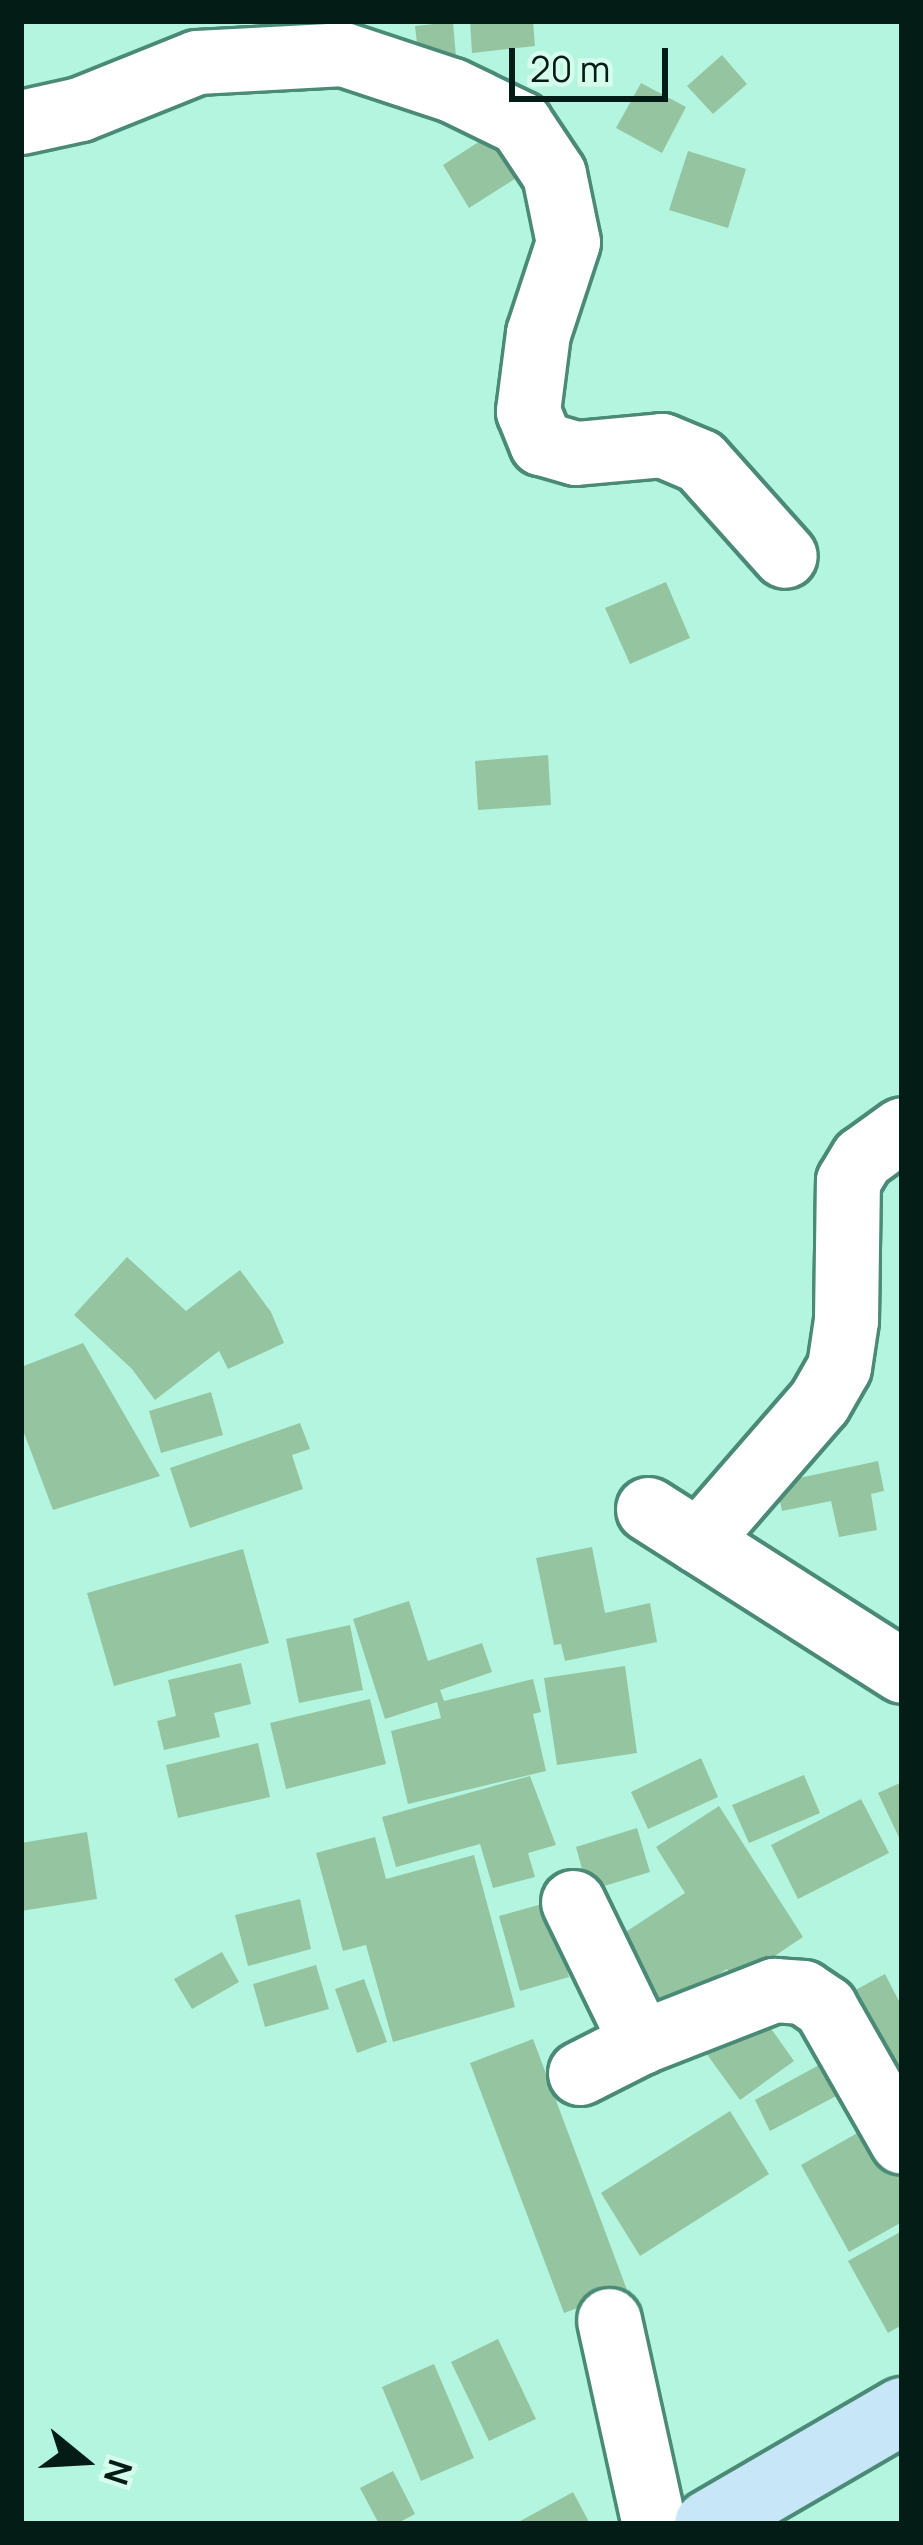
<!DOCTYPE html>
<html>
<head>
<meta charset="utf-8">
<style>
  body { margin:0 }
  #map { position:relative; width:923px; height:2545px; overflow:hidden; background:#b3f5df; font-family:Manrope,sans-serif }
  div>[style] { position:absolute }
  .building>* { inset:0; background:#95c5a0 }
  .roads { filter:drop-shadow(3px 0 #4a8a76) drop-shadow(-3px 0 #4a8a76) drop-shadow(0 3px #4a8a76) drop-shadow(0 -3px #4a8a76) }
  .minor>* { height:63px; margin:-31.5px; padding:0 31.5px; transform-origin:31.5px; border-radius:31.5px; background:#fff }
  .major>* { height:66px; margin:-33px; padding:0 33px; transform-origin:33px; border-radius:33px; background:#c7e7f8 }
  span { translate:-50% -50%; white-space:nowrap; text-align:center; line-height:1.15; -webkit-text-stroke:9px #d6fcee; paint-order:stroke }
  .frame { position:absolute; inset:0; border:24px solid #031d16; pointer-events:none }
  .north { position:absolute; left:24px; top:2401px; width:120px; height:120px; -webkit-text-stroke:9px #d6fcee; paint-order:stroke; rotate:108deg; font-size:33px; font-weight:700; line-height:48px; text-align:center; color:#031d16 }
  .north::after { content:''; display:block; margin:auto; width:42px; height:54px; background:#031d16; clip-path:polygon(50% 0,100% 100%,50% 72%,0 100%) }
  .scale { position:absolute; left:509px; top:48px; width:159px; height:54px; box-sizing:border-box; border:6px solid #031d16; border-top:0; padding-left:15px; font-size:36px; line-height:42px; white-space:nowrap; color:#031d16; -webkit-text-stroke:9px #d6fcee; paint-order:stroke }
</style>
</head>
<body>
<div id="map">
  <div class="building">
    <i style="clip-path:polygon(470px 21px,533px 21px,535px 46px,472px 53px)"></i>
    <i style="clip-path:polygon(453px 22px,456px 57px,419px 61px,415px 26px)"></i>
    <i style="clip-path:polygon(722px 55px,747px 84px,713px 114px,687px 86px)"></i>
    <i style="clip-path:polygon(641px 83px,686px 107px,662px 153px,616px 128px)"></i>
    <i style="clip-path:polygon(494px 132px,521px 175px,469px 208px,443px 165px)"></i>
    <i style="clip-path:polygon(688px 151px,746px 169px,728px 228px,669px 210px)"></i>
    <i style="clip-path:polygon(666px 582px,690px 638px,630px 664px,605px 608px)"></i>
    <i style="clip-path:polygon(548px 755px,551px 805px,478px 810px,475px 761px)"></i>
    <i style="clip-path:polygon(127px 1257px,186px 1311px,240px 1270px,271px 1312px,284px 1343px,228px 1369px,219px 1351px,155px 1400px,132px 1369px,74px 1315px)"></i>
    <i style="clip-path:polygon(83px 1343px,160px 1476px,53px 1510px,21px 1425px,21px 1367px)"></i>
    <i style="clip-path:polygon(211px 1392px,223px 1435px,161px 1453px,149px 1411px)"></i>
    <i style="clip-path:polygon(300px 1423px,310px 1449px,292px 1455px,303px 1489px,190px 1528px,170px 1468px)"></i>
    <i style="clip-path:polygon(878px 1461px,884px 1491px,871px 1494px,877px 1530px,839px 1537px,831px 1501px,782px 1511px,776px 1483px)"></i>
    <i style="clip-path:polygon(592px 1547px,605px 1613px,650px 1603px,657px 1642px,565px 1661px,561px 1644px,554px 1645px,536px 1558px)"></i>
    <i style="clip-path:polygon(243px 1549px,269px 1643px,114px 1686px,87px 1593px)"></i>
    <i style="clip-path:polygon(409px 1601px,428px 1661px,482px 1643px,492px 1672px,440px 1690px,444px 1701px,533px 1679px,541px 1712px,533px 1714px,546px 1771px,408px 1804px,391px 1731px,441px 1718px,437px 1702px,385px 1719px,353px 1619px)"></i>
    <i style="clip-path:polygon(350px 1625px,363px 1690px,299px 1703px,286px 1639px)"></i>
    <i style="clip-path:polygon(241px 1663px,251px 1704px,214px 1713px,220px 1737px,164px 1750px,157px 1721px,176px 1716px,168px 1680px)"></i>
    <i style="clip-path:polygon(625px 1666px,637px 1753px,557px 1765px,544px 1678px)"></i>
    <i style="clip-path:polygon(370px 1699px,386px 1764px,286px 1789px,270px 1723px)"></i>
    <i style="clip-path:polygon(258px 1743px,270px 1797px,178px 1818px,166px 1765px)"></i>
    <i style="clip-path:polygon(701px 1758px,718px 1797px,648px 1829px,631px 1792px)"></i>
    <i style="clip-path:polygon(804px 1775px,820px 1813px,749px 1843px,732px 1805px)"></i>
    <i style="clip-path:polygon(530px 1776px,556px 1845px,528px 1853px,535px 1877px,493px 1888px,480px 1844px,396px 1867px,382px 1817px)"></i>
    <i style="clip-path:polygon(902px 1782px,902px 1844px,878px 1793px)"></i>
    <i style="clip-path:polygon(861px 1799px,889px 1853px,798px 1899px,771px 1845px)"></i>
    <i style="clip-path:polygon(719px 1806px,803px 1937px,735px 1982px,727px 1969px,658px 2013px,612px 1941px,685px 1893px,656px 1847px)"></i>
    <i style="clip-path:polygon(637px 1828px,650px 1872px,588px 1891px,576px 1847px)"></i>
    <i style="clip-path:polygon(87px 1832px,97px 1899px,21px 1911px,21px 1843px)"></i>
    <i style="clip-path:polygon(375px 1837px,386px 1879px,474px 1855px,515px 2007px,393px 2042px,366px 1945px,343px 1951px,316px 1853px)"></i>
    <i style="clip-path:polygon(300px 1899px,311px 1949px,248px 1966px,235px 1915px)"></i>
    <i style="clip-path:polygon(549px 1902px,569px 1977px,520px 1991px,499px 1916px)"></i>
    <i style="clip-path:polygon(222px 1952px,239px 1982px,192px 2009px,174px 1979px)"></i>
    <i style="clip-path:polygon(316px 1965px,329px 2009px,265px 2027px,253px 1984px)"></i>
    <i style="clip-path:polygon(885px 1974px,902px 2007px,902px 2063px,876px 2077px,837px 2000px)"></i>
    <i style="clip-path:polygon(364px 1979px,387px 2042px,357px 2053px,335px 1989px)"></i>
    <i style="clip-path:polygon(760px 2013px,794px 2061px,740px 2100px,706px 2053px)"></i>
    <i style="clip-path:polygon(533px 2039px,627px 2290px,564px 2313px,470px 2063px)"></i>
    <i style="clip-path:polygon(841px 2053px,857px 2085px,770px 2131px,755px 2100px)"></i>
    <i style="clip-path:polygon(730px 2111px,769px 2174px,640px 2256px,601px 2193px)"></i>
    <i style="clip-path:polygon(882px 2119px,902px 2155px,902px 2222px,849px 2252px,801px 2165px)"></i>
    <i style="clip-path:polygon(902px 2231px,902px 2325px,888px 2333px,848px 2261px)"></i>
    <i style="clip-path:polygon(498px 2339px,536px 2419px,489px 2441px,451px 2362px)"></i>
    <i style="clip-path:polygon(434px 2364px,474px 2458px,421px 2481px,382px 2387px)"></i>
    <i style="clip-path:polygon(393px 2471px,415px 2514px,396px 2524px,379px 2524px,360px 2488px)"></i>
    <i style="clip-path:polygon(573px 2492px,590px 2524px,515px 2524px)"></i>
  </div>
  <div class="roads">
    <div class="minor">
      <i style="left:21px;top:122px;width:60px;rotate:-12.4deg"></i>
      <i style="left:80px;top:109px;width:126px;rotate:-21.9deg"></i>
      <i style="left:197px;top:62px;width:146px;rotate:-3.1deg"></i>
      <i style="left:343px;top:54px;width:115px;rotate:18.3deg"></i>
      <i style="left:452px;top:90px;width:76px;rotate:25.9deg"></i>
      <i style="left:520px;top:123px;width:61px;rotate:56.3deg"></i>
      <i style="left:554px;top:174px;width:69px;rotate:78.4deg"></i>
      <i style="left:568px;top:242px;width:96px;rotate:108.2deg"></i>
      <i style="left:538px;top:333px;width:79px;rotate:97.3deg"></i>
      <i style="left:528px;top:411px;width:35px;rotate:68deg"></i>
      <i style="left:541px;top:443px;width:36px;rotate:16deg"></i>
      <i style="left:576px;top:453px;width:86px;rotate:-5.3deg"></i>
      <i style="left:662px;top:445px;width:41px;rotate:22.8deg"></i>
      <i style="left:700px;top:461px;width:127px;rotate:48.2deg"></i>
      <i style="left:648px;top:1509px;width:301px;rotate:32.5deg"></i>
      <i style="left:698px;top:1541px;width:184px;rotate:-49deg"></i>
      <i style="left:819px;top:1402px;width:40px;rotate:-60.3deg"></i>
      <i style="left:839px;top:1367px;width:48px;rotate:-81.5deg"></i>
      <i style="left:846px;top:1320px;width:139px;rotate:-89.2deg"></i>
      <i style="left:848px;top:1181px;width:27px;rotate:-59deg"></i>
      <i style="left:862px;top:1158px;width:49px;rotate:-35.9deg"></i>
      <i style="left:573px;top:1902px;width:156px;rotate:64.1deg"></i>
      <i style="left:580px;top:2073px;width:68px;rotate:-26.9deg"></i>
      <i style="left:641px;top:2042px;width:143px;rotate:-21.4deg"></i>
      <i style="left:774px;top:1990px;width:29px;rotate:4deg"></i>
      <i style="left:803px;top:1992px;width:27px;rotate:34deg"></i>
      <i style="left:825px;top:2007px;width:155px;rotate:60.3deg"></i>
      <i style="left:609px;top:2320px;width:209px;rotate:77.6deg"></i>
    </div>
    <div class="major">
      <i style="left:708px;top:2524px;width:225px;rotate:-30.2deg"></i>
    </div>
  </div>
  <div class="frame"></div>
  <div class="north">N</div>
  <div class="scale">20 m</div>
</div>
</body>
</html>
